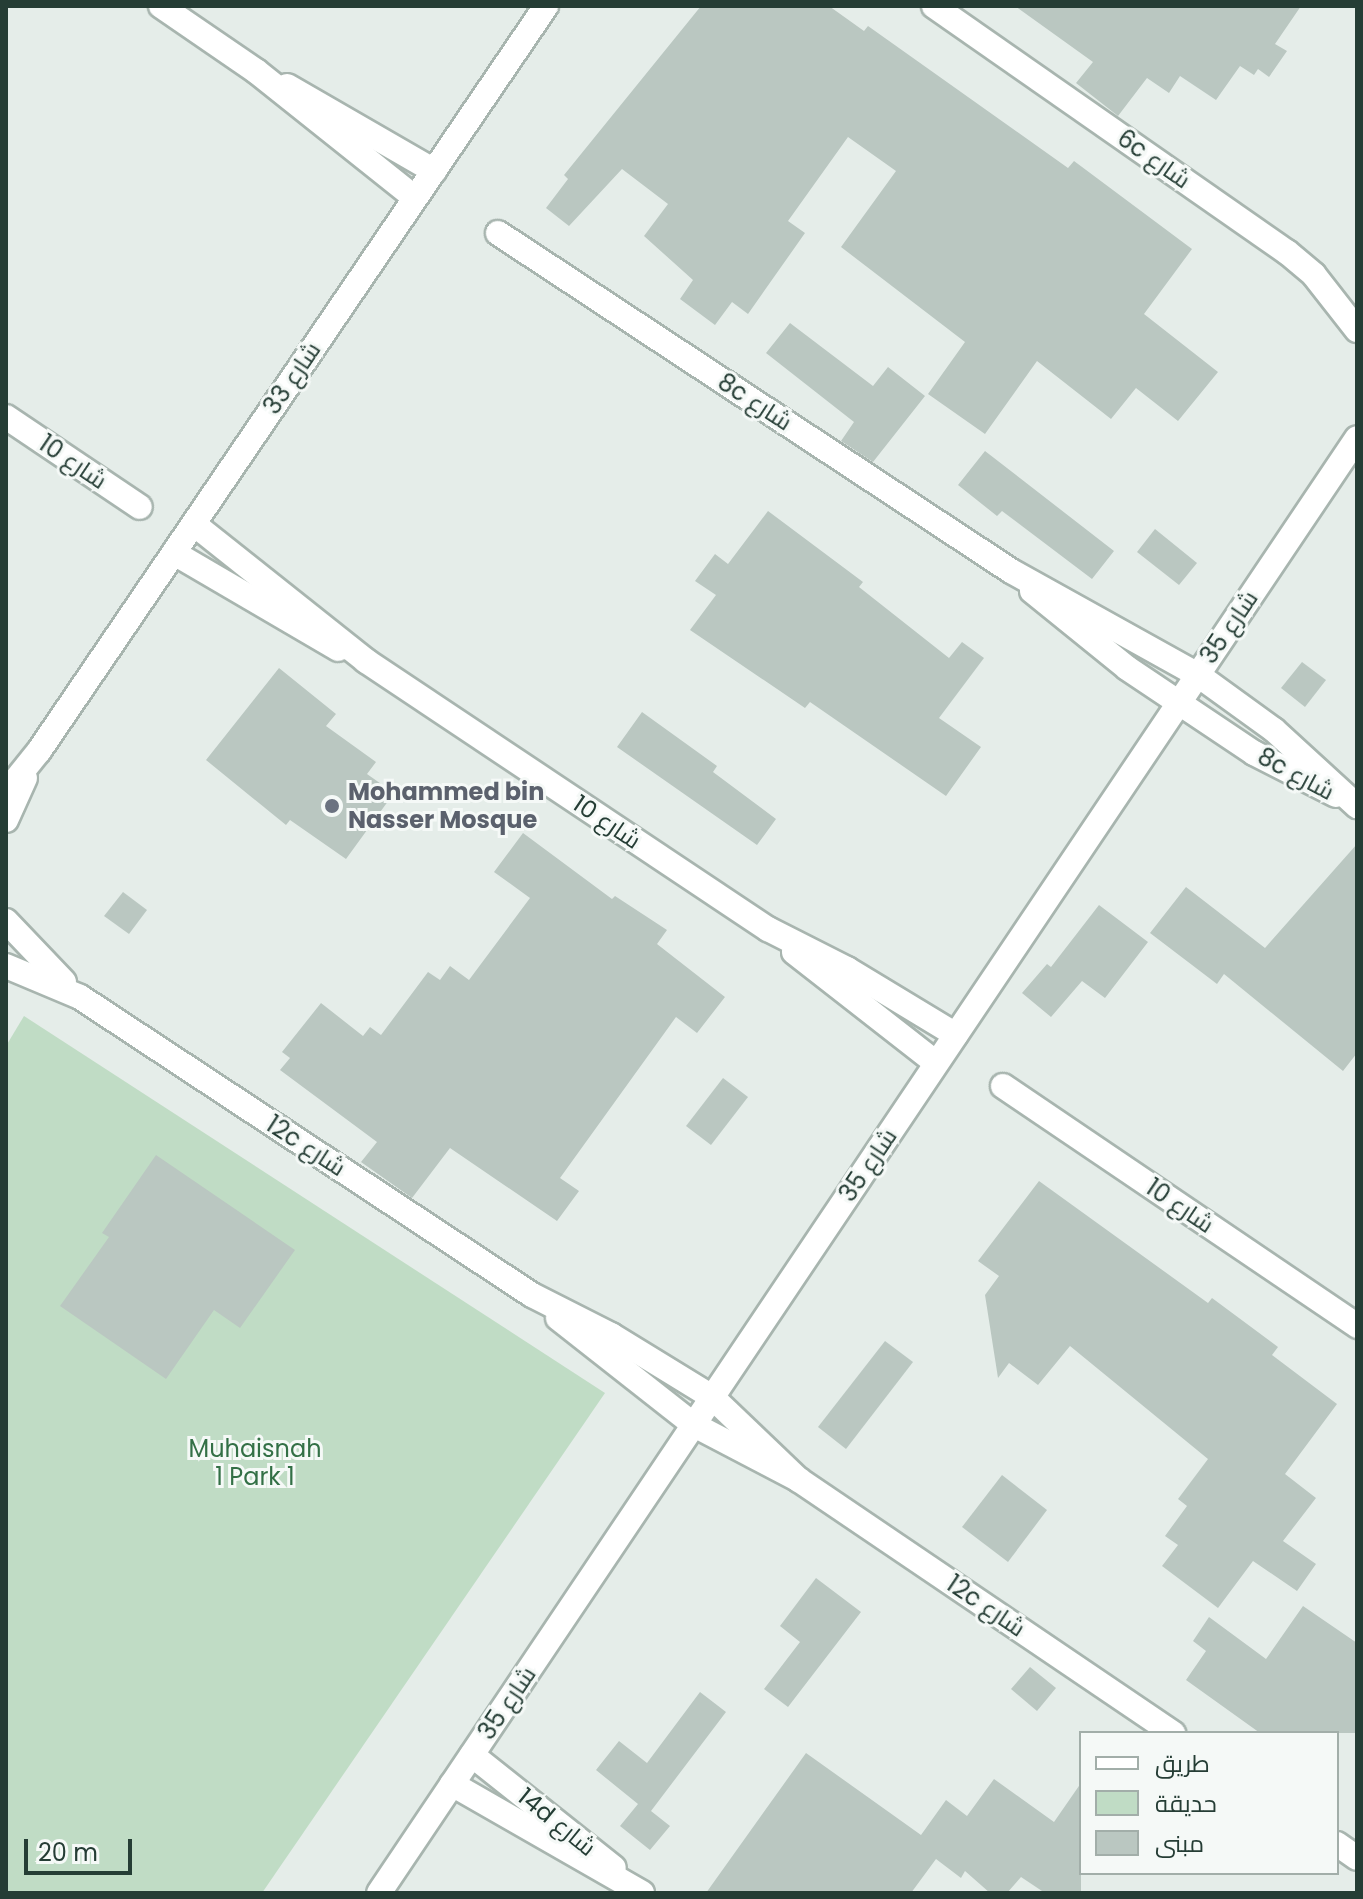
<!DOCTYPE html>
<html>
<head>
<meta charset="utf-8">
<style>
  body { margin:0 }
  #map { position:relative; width:1363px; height:1899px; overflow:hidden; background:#e5ede9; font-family:Poppins,Cairo,sans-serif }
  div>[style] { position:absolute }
  .green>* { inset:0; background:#c0dcc5 }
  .building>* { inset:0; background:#bac7c1 }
  .roads { filter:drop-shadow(2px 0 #a8b5af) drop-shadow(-2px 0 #a8b5af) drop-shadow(0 2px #a8b5af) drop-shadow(0 -2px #a8b5af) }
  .street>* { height:24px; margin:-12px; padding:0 12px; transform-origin:12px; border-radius:12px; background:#fff }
  .dots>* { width:22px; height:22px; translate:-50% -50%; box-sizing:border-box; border:4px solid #f5f9f7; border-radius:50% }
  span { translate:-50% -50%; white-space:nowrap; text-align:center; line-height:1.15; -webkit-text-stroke:6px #f5f9f7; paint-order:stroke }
  .street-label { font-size:24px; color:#253d35 }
  .worship-label { font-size:24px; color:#5b616d; font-weight:700 }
  .left { translate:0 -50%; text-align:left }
  .park-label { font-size:24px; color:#337046 }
  .frame { position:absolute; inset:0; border:8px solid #253d35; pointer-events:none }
  .legend { position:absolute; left:1079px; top:1731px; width:260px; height:144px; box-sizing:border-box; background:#f5f9f7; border:2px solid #a2aea9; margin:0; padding:10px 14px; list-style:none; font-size:24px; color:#253d35 }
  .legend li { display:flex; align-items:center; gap:16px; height:40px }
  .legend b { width:40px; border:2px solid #a2aea9 }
  .scale { position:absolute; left:24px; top:1839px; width:108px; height:36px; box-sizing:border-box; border:4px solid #253d35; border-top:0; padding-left:10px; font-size:24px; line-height:28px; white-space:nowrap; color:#253d35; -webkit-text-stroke:6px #f5f9f7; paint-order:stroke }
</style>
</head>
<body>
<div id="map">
  <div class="green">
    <i style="clip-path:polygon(24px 1016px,605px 1393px,262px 1893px,6px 1893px,6px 1046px)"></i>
  </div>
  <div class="building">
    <i style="clip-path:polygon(701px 6px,829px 6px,864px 31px,868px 26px,1068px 168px,1074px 161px,1192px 249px,1144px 314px,1218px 372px,1178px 421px,1136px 388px,1111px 419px,1037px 361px,985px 434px,928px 394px,965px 342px,841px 247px,896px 171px,848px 137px,788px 221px,805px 233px,748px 314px,732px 302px,715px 325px,680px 299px,693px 280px,644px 236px,668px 204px,622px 169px,569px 226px,546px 208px,568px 179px,564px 175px)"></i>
    <i style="clip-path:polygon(1015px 6px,1301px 6px,1275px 44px,1287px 51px,1269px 77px,1258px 69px,1254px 75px,1240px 66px,1216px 100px,1180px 76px,1169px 93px,1147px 78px,1118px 116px,1076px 83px,1093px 62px)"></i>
    <i style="clip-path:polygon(790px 323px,873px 386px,888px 367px,925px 396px,873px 462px,841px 441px,854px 422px,766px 353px)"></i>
    <i style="clip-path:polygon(985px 451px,1114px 551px,1092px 579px,1002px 511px,997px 516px,958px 485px)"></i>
    <i style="clip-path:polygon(768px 511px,863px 582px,859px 587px,949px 658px,962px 642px,984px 658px,939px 718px,981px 747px,946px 796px,810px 702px,805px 708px,690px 630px,716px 595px,695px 581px,715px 554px,728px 564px)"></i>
    <i style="clip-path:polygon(1155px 529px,1197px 563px,1179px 585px,1137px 552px)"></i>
    <i style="clip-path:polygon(1302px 662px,1326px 680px,1305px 707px,1281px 688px)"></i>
    <i style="clip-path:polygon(279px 668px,336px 714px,326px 726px,376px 762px,367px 774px,394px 793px,346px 859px,290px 820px,286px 825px,206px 760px)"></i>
    <i style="clip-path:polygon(642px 712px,717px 766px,713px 772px,776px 819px,757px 845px,617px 747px)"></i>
    <i style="clip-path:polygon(523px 833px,612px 899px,615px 896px,667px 930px,657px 944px,725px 997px,697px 1033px,676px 1017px,560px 1178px,579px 1191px,557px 1221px,450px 1148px,412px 1198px,361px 1162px,377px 1142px,280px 1070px,290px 1058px,282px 1052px,321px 1003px,363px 1036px,370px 1027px,381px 1035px,428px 972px,440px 980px,450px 966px,469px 980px,530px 898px,494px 872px)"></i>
    <i style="clip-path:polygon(1357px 844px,1357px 1053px,1343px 1071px,1224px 974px,1217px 984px,1150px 933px,1186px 887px,1265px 948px)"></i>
    <i style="clip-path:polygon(123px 892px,147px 910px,129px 934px,104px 916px)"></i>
    <i style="clip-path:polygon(1099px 905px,1148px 942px,1105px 998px,1082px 981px,1051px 1017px,1022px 993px,1047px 964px,1051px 967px)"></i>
    <i style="clip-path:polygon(723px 1078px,748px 1097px,711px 1145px,686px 1126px)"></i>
    <i style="clip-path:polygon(156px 1155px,295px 1250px,240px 1328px,214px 1310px,166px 1379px,60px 1306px,109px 1237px,102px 1233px)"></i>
    <i style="clip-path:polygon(1039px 1181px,1208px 1303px,1212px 1298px,1278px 1347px,1272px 1355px,1337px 1404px,1285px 1474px,1316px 1498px,1283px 1541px,1316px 1564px,1297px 1591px,1253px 1561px,1218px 1608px,1162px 1566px,1178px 1545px,1165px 1536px,1187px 1506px,1178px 1499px,1208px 1459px,1070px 1346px,1038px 1385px,1009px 1363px,998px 1378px,985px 1295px,999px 1276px,978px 1261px)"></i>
    <i style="clip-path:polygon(885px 1341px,913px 1362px,846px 1449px,818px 1427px)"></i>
    <i style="clip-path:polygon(1002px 1475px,1047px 1510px,1008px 1562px,962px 1527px)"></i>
    <i style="clip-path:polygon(816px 1578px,861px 1612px,788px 1707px,764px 1689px,800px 1642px,780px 1626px)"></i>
    <i style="clip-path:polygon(1303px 1606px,1357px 1643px,1357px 1733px,1260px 1733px,1186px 1680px,1206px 1651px,1193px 1641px,1209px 1617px,1266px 1659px)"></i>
    <i style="clip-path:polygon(1030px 1667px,1056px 1688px,1037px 1711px,1011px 1689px)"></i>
    <i style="clip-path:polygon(700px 1692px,726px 1712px,651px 1811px,670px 1826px,650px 1850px,620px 1826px,638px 1804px,596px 1770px,619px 1741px,647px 1763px)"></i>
    <i style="clip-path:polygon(806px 1753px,921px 1835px,946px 1800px,967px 1816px,994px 1779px,1054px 1822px,1081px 1783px,1081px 1893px,1045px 1893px,1021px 1877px,1007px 1893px,990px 1893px,965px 1871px,961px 1878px,936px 1859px,911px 1893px,706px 1893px)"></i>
  </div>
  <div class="roads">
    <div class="street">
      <i style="left:161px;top:6px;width:115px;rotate:34.4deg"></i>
      <i style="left:256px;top:71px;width:203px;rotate:38.6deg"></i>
      <i style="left:934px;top:6px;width:430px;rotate:34.9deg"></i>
      <i style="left:1287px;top:252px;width:35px;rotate:40deg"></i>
      <i style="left:1314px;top:275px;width:70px;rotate:52deg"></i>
      <i style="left:287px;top:86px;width:170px;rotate:30deg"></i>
      <i style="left:498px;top:233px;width:614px;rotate:33.38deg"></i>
      <i style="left:1011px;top:571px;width:214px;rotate:29.1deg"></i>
      <i style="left:1198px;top:675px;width:94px;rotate:35.9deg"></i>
      <i style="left:1274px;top:730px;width:113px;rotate:42.5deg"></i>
      <i style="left:6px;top:417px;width:161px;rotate:33.9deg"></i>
      <i style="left:194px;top:524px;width:220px;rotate:38.5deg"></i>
      <i style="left:366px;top:661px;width:483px;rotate:33.7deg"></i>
      <i style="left:768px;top:929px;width:89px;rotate:26.9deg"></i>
      <i style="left:847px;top:969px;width:127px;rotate:31.2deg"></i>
      <i style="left:174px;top:553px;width:190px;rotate:30.3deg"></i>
      <i style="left:1032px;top:591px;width:122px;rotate:39deg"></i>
      <i style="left:1127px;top:668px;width:153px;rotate:33.8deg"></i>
      <i style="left:1254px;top:753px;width:92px;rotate:27.1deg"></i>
      <i style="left:6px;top:792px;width:53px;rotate:-51.2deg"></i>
      <i style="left:39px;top:751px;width:901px;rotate:-55.76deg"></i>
      <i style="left:6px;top:820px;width:46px;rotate:-65.7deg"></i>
      <i style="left:6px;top:921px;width:84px;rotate:46.4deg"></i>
      <i style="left:794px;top:952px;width:180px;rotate:38deg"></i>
      <i style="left:6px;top:966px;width:80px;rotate:22.7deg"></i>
      <i style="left:80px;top:997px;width:541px;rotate:33.4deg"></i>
      <i style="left:532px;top:1295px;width:89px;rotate:26.9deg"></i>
      <i style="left:611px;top:1335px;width:119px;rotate:31.5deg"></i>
      <i style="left:712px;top:1397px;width:120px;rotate:43.7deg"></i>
      <i style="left:1003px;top:1086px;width:428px;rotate:34.1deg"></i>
      <i style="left:558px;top:1318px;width:173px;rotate:38.2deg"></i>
      <i style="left:694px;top:1425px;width:119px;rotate:27.6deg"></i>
      <i style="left:799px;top:1480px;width:452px;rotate:34.1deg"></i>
      <i style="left:472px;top:1755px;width:181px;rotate:38.5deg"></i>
      <i style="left:452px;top:1784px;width:219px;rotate:29.8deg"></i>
      <i style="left:1337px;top:1844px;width:24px;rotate:35deg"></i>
      <i style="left:379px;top:1893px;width:1753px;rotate:-56.09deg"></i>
    </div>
  </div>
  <div class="dots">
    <i style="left:332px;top:806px;background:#6b7280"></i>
  </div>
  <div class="street-label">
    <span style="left:1154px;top:159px;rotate:35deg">6c شارع</span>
    <span style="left:292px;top:378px;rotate:-56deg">شارع 33</span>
    <span style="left:755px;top:402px;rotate:33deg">8c شارع</span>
    <span style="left:73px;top:462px;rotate:34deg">شارع 10</span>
    <span style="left:1229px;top:627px;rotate:-56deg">شارع 35</span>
    <span style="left:1296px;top:774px;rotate:28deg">8c شارع</span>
    <span style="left:607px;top:822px;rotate:34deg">شارع 10</span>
    <span style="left:306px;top:1146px;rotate:33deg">12c شارع</span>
    <span style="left:868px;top:1165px;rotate:-56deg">شارع 35</span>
    <span style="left:1180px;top:1206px;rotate:34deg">شارع 10</span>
    <span style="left:986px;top:1606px;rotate:34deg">12c شارع</span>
    <span style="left:507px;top:1703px;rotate:-56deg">شارع 35</span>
    <span style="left:557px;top:1822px;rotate:39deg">14d شارع</span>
  </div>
  <div class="worship-label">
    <span class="left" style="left:348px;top:806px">Mohammed bin<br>Nasser Mosque</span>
  </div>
  <div class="park-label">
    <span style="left:255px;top:1463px">Muhaisnah<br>1 Park 1</span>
  </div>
  <div class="frame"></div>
  <ul class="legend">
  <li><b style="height:10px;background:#fff"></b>طريق</li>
  <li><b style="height:22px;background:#c0dcc5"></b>حديقة</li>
  <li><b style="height:22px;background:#bac7c1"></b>مبنى</li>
  </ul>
  <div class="scale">20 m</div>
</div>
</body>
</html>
